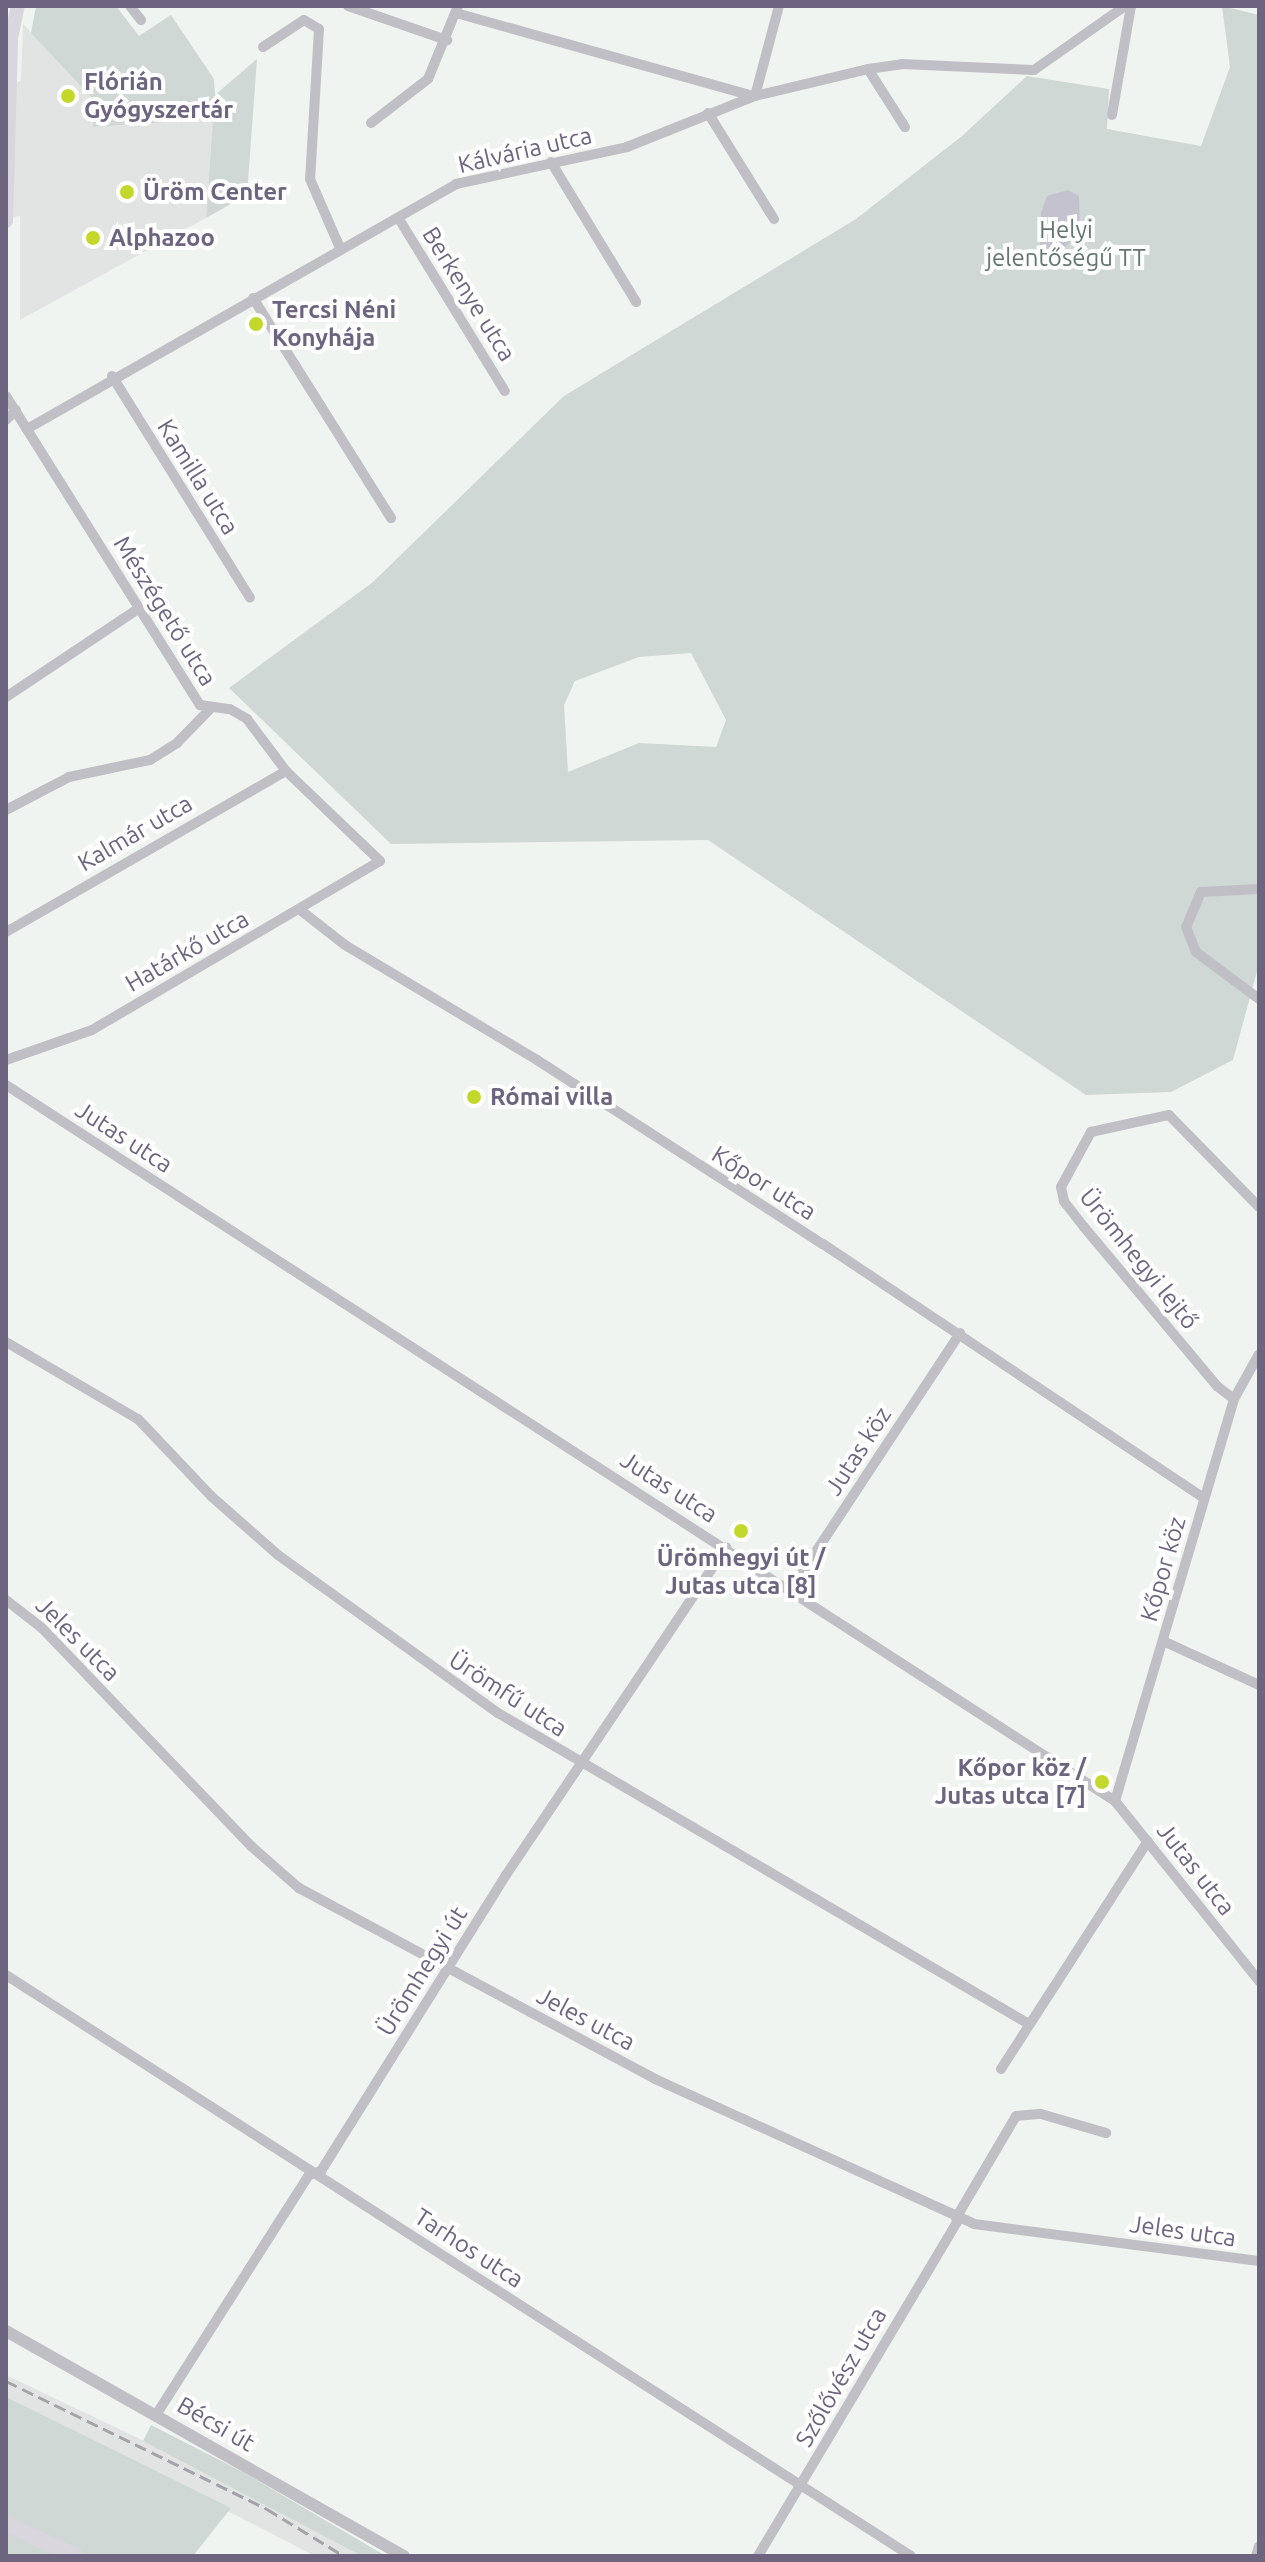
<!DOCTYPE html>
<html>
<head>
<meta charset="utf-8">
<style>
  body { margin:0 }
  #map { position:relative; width:1265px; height:2562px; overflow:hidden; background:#f0f4f0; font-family:Ubuntu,sans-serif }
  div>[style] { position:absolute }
  .built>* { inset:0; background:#e2e4e3 }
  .green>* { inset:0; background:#cfd8d4 }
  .water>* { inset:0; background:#c4c2ce }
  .minor>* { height:10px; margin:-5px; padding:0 5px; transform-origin:5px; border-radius:5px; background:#c1bfc6 }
  .tertiary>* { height:12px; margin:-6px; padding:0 6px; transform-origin:6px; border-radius:6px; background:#c1bfc6 }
  .secondary>* { height:14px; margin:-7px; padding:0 7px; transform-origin:7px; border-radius:7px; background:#d9d6de }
  .primary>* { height:16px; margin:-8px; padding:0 8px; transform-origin:8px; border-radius:8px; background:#d9d6de }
  .rail>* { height:3px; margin-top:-1.5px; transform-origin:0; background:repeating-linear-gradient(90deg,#a5a2ac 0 12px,transparent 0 18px) }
  .dots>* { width:22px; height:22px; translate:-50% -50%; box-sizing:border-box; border:4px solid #fff; border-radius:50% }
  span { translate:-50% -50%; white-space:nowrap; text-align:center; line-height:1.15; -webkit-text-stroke:8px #fff; paint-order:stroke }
  .poi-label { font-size:24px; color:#6d647f; font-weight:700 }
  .left { translate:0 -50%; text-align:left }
  .right { translate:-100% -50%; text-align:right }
  .street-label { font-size:24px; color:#6d647f }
  .park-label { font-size:24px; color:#637770 }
  .frame { position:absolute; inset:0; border:8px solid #6d647f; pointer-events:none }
</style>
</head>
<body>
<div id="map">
  <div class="built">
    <i style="clip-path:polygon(23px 24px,92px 98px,93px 127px,213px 119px,206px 218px,20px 320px,20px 216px,6px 218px,6px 90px,21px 80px)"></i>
    <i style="clip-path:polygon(6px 2375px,163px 2450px,362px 2556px,315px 2556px,6px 2397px)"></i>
  </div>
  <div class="green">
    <i style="clip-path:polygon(36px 6px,116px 6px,139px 36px,171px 15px,214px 79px,215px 95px,257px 59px,247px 195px,206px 218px,213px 119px,93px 127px,92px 98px,31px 33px)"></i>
    <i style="clip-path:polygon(evenodd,1222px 6px,1259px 15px,1259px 964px,1233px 1060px,1171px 1092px,1086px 1095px,708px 840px,391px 844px,229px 688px,373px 582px,564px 396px,856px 219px,962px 136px,1027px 76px,1109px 89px,1107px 129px,1201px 146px,1230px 67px,1222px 6px,691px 653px,726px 720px,716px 747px,639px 743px,568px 772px,564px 705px,575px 681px,639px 657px,691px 653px)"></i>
    <i style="clip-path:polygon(6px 2397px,231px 2508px,193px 2556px,6px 2556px)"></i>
    <i style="clip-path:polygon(151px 2425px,243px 2472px,386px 2556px,362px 2556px,143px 2441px)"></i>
  </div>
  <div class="water">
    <i style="clip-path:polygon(1068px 190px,1079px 196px,1080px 229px,1063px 250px,1048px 252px,1040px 247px,1041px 213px,1047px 196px)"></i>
  </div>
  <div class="minor">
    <i style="left:130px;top:6px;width:18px;rotate:52deg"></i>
    <i style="left:348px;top:6px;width:105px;rotate:19deg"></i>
    <i style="left:456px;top:13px;width:309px;rotate:15.6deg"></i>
    <i style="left:263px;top:47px;width:49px;rotate:-33.4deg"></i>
    <i style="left:304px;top:20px;width:17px;rotate:31deg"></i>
    <i style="left:319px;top:29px;width:150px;rotate:93.4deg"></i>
    <i style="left:310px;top:179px;width:75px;rotate:66.5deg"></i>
    <i style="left:868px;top:69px;width:69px;rotate:57.5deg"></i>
    <i style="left:755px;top:96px;width:93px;rotate:-75.1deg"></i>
    <i style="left:708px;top:113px;width:125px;rotate:58.1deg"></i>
    <i style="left:1112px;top:115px;width:111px;rotate:-80.1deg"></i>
    <i style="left:371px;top:123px;width:72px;rotate:-37.7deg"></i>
    <i style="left:428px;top:79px;width:79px;rotate:-67.7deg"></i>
    <i style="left:551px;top:162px;width:164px;rotate:58.7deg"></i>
    <i style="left:399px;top:219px;width:202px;rotate:58.4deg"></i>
    <i style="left:253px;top:298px;width:260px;rotate:57.9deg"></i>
    <i style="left:112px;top:376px;width:261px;rotate:58.1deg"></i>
    <i style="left:6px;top:396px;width:365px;rotate:57.9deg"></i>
    <i style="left:200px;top:705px;width:30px;rotate:8deg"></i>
    <i style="left:230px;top:709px;width:20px;rotate:30deg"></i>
    <i style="left:247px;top:719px;width:65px;rotate:53.1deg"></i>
    <i style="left:286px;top:771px;width:130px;rotate:43.8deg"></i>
    <i style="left:380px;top:861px;width:334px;rotate:149.6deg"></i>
    <i style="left:92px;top:1030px;width:91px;rotate:160.8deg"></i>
    <i style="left:6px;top:420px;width:14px;rotate:-45deg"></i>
    <i style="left:27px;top:429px;width:494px;rotate:-29.7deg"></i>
    <i style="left:456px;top:184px;width:175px;rotate:-12.2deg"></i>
    <i style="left:627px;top:147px;width:138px;rotate:-21.7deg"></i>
    <i style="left:755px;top:96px;width:116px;rotate:-13.4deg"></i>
    <i style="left:868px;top:69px;width:34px;rotate:-8deg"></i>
    <i style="left:902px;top:64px;width:132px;rotate:2.6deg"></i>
    <i style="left:1034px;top:70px;width:111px;rotate:-35.1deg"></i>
    <i style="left:6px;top:697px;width:159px;rotate:-33.7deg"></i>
    <i style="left:6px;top:810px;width:71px;rotate:-27.6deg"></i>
    <i style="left:69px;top:777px;width:83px;rotate:-11.9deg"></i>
    <i style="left:150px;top:760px;width:32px;rotate:-32deg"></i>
    <i style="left:177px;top:743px;width:47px;rotate:-45.9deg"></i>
    <i style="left:1259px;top:889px;width:58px;rotate:177deg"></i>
    <i style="left:1201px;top:892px;width:38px;rotate:113deg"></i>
    <i style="left:1186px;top:927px;width:27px;rotate:68deg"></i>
    <i style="left:1196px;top:952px;width:79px;rotate:36.7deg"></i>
    <i style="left:299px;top:909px;width:58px;rotate:38deg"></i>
    <i style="left:345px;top:945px;width:224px;rotate:30.9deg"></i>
    <i style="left:537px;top:1060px;width:340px;rotate:32.8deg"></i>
    <i style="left:823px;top:1244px;width:458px;rotate:33.7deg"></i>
    <i style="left:6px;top:932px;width:323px;rotate:-29.9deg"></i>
    <i style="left:6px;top:1085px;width:1320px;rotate:32.85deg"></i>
    <i style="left:1115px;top:1801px;width:231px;rotate:51.3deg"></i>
    <i style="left:6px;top:1342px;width:153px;rotate:30.3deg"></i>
    <i style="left:138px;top:1419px;width:106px;rotate:46.5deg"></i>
    <i style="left:211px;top:1496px;width:89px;rotate:41.4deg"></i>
    <i style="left:278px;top:1555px;width:271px;rotate:35.7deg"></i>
    <i style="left:498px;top:1713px;width:615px;rotate:30.36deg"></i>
    <i style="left:1234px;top:1399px;width:21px;rotate:-143deg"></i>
    <i style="left:1217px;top:1386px;width:207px;rotate:-129.9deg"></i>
    <i style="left:1084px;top:1227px;width:33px;rotate:-128deg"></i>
    <i style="left:1064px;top:1201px;width:14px;rotate:-102deg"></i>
    <i style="left:1061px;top:1187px;width:63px;rotate:-61.4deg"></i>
    <i style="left:1091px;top:1132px;width:80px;rotate:-12.3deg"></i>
    <i style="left:1169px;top:1115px;width:129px;rotate:45.6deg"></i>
    <i style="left:790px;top:1591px;width:309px;rotate:-56.6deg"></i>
    <i style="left:6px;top:1600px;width:46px;rotate:37.9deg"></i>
    <i style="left:42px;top:1628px;width:302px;rotate:46.2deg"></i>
    <i style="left:251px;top:1846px;width:64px;rotate:41.2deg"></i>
    <i style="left:299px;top:1888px;width:404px;rotate:28.2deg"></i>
    <i style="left:655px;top:2079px;width:350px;rotate:24.4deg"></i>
    <i style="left:974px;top:2224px;width:287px;rotate:7.4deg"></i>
    <i style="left:1163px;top:1641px;width:106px;rotate:24.6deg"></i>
    <i style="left:1115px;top:1801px;width:419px;rotate:-73.5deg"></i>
    <i style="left:1234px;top:1399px;width:51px;rotate:-60.9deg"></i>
    <i style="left:6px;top:1975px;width:1075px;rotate:32.7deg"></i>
    <i style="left:1001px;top:2069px;width:271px;rotate:-57.2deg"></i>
    <i style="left:956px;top:2218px;width:118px;rotate:-59.5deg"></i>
    <i style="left:1016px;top:2116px;width:25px;rotate:-5deg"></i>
    <i style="left:1041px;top:2114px;width:68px;rotate:16.3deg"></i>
    <i style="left:156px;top:2415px;width:285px;rotate:-57.5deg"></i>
    <i style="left:309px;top:2175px;width:13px;rotate:-18deg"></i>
    <i style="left:321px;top:2171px;width:349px;rotate:-58deg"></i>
    <i style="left:506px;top:1875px;width:395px;rotate:-56.1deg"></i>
    <i style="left:758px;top:2556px;width:392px;rotate:-59.2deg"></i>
    <i style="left:1256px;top:2556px;width:10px;rotate:-73deg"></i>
  </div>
  <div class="tertiary">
    <i style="left:6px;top:2331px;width:457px;rotate:29.5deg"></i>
  </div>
  <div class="secondary">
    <i style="left:6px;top:221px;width:183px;rotate:-88.4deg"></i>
    <i style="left:11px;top:38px;width:33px;rotate:-78deg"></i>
  </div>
  <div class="primary">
    <i style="left:6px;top:2524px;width:77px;rotate:24.6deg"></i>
  </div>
  <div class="rail">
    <i style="left:6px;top:2381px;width:291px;rotate:26.1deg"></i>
    <i style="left:267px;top:2509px;width:90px;rotate:31.4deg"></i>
  </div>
  <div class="dots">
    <i style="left:68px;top:96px;background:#c4d82c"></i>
    <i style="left:127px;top:192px;background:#c4d82c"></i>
    <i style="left:93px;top:238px;background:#c4d82c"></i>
    <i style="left:256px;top:324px;background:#c4d82c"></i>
    <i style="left:474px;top:1097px;background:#c4d82c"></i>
    <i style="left:741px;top:1531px;background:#c4d82c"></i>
    <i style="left:1102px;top:1782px;background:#c4d82c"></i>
  </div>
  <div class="poi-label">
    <span class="left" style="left:84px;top:96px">Flórián<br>Gyógyszertár</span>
    <span class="left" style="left:143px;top:192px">Üröm Center</span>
    <span class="left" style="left:109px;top:238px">Alphazoo</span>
    <span class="left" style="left:272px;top:324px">Tercsi Néni<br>Konyhája</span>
    <span class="left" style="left:490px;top:1097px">Római villa</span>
    <span style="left:741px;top:1572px">Ürömhegyi út /<br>Jutas utca [8]</span>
    <span class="right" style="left:1086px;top:1782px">Kőpor köz /<br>Jutas utca [7]</span>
  </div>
  <div class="street-label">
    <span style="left:525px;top:150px;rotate:-13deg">Kálvária utca</span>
    <span style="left:469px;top:294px;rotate:58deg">Berkenye utca</span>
    <span style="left:198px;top:477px;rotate:58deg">Kamilla utca</span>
    <span style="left:165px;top:611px;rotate:58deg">Mészégető utca</span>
    <span style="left:135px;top:833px;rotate:-30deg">Kalmár utca</span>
    <span style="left:187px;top:951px;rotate:-30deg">Határkő utca</span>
    <span style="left:124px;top:1137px;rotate:33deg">Jutas utca</span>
    <span style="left:764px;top:1183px;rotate:32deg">Kőpor utca</span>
    <span style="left:1139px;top:1259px;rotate:51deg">Ürömhegyi lejtő</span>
    <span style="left:858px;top:1451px;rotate:-57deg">Jutas köz</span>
    <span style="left:669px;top:1487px;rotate:33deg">Jutas utca</span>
    <span style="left:1163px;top:1569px;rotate:-74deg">Kőpor köz</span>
    <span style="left:78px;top:1639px;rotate:45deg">Jeles utca</span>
    <span style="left:508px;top:1694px;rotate:33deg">Ürömfű utca</span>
    <span style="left:1196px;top:1869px;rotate:52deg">Jutas utca</span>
    <span style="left:422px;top:1971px;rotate:-58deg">Ürömhegyi út</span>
    <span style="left:586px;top:2019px;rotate:28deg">Jeles utca</span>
    <span style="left:1183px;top:2231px;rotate:8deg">Jeles utca</span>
    <span style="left:469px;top:2248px;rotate:33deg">Tarhos utca</span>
    <span style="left:841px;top:2377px;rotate:-60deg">Szőlővész utca</span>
    <span style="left:216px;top:2424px;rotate:30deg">Bécsi út</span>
  </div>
  <div class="park-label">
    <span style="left:1066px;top:244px">Helyi<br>jelentőségű TT</span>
  </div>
  <div class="frame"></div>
</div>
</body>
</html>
